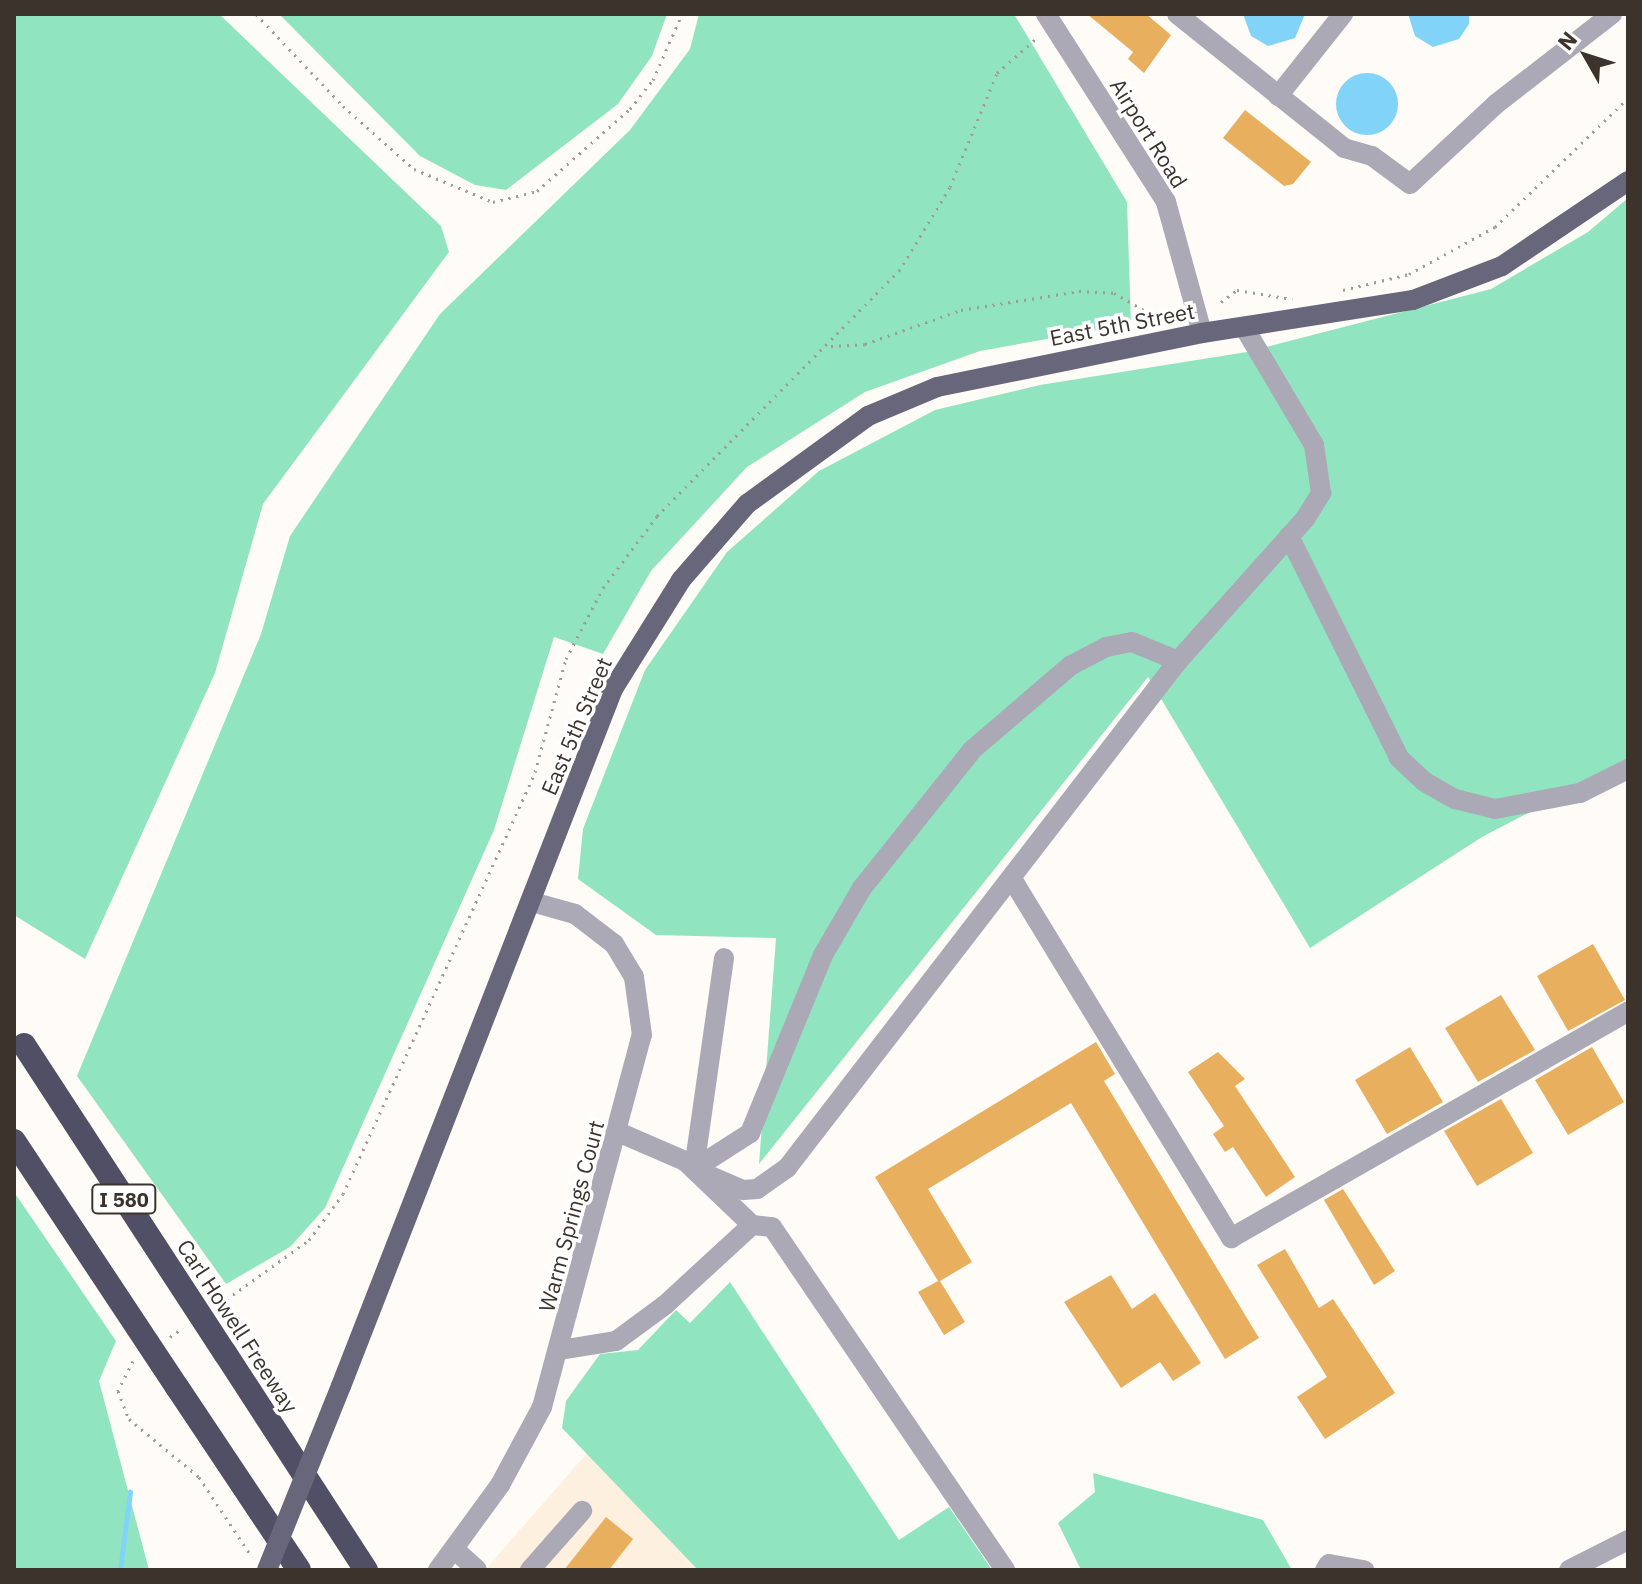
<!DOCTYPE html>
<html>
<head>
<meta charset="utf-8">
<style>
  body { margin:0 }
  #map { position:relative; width:1642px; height:1584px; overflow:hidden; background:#fffbf6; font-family:"IBM Plex Sans",sans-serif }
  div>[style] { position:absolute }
  .built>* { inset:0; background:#fef0de }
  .green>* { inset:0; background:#90e5c0 }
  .water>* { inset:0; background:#81d4f7 }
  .round { border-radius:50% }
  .stream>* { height:5px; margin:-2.5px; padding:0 2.5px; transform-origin:2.5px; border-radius:2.5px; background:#81d4f7 }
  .building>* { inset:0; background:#e8af5f }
  .path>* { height:3px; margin-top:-1.5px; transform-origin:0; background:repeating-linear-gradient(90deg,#a19b94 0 2px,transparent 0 8px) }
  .minor>* { height:20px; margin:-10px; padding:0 10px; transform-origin:10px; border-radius:10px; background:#aaa9b5 }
  .major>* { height:20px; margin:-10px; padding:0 10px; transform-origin:10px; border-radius:10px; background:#68667a }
  .highway>* { height:24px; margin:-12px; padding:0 12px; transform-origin:12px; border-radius:12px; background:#514f65 }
  .major-bridge>* { height:20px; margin:-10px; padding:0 10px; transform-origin:10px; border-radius:10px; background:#68667a }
  .highway-bridge>* { height:24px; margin:-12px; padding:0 12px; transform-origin:12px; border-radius:12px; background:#514f65 }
  span { translate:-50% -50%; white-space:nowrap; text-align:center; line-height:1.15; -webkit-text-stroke:7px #fff; paint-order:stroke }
  .shield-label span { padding:2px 6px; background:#fff; border:2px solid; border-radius:6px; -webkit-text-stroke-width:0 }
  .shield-label { font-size:20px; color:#3c342c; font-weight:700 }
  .street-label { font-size:22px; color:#3c342c }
  .frame { position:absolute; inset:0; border:16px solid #3c342c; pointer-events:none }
  .north { position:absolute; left:1546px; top:16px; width:80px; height:80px; -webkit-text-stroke:6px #fff; paint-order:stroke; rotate:309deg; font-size:22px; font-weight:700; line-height:32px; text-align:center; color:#3c342c }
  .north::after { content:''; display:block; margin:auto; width:28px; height:36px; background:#3c342c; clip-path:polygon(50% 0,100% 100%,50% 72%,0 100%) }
</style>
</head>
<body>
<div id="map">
  <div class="built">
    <i style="clip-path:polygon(587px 1453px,698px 1570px,485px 1570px)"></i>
  </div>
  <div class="green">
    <i style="clip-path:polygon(14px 14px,219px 14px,441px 226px,449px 252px,263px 504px,215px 673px,85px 959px,14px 915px)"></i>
    <i style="clip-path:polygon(279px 14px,667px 14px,652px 56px,618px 104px,506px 190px,475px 185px,420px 156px)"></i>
    <i style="clip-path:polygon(699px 14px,1014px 14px,1127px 202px,1131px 324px,980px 351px,865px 392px,747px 467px,651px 571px,603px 654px,554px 637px,494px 830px,325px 1208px,290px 1247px,226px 1284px,77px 1076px,261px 634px,290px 536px,440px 314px,630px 130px,690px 49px)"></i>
    <i style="clip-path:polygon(1628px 198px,1628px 761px,1482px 837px,1310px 948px,1148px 677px,759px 1164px,776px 938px,656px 935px,578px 879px,583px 829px,645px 670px,727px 552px,819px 471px,935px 410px,1040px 385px,1247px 352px,1491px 289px,1588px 232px)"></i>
    <i style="clip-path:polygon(14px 1192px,116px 1341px,99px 1381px,149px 1570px,14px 1570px)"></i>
    <i style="clip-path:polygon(730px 1282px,899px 1540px,949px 1507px,992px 1570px,698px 1570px,562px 1428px,566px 1401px,600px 1354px,638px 1350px,676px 1310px,690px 1323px)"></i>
    <i style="clip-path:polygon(1093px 1473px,1263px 1520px,1292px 1570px,1081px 1570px,1058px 1523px,1095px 1492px)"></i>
  </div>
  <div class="water">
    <i style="clip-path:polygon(1305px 14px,1295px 38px,1268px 46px,1251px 36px,1243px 14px)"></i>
    <i style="clip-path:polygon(1408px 14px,1469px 14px,1469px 24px,1459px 39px,1433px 47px,1415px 36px)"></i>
    <i class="round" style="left:1336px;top:73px;width:62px;height:62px"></i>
  </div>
  <div class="stream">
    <i style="left:120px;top:1570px;width:79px;rotate:-82.7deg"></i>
  </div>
  <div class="building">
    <i style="clip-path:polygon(1087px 14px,1146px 14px,1171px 35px,1144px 73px,1128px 59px,1133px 52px)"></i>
    <i style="clip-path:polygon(1245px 110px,1311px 162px,1293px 184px,1284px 186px,1223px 138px)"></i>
    <i style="clip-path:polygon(1593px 944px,1625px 1000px,1568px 1031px,1537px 976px)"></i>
    <i style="clip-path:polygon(1501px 995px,1535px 1050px,1478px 1082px,1445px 1028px)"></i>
    <i style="clip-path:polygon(1096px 1042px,1115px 1074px,1104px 1081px,1259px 1338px,1225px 1359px,1071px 1103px,928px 1189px,972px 1262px,940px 1281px,965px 1322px,944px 1335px,918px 1292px,938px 1281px,875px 1177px)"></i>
    <i style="clip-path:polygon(1410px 1047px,1443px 1102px,1387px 1134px,1355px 1080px)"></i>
    <i style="clip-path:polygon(1592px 1047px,1624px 1102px,1568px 1135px,1535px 1080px)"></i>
    <i style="clip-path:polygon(1218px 1052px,1245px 1079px,1235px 1086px,1295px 1177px,1266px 1197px,1233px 1147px,1225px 1152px,1213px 1134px,1224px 1126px,1188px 1072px)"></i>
    <i style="clip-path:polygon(1501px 1099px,1533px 1153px,1477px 1186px,1444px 1131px)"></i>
    <i style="clip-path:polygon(1343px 1189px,1395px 1271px,1374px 1285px,1324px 1200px)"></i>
    <i style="clip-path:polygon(1285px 1249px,1319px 1308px,1333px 1299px,1395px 1393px,1325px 1439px,1297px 1397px,1327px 1377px,1257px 1265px)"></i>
    <i style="clip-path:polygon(1111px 1275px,1132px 1309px,1155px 1293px,1201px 1363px,1173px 1381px,1160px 1362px,1121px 1388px,1064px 1302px)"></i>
    <i style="clip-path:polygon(606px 1517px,633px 1539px,609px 1570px,564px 1570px)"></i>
  </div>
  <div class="path">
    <i style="left:256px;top:14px;width:127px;rotate:46.6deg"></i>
    <i style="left:343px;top:106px;width:95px;rotate:41.6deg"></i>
    <i style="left:414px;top:169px;width:86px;rotate:22.7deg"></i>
    <i style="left:493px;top:202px;width:45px;rotate:-14deg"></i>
    <i style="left:537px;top:191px;width:124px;rotate:-41.4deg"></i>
    <i style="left:630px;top:109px;width:37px;rotate:-52deg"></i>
    <i style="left:653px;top:80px;width:72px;rotate:-66.3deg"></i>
    <i style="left:1343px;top:290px;width:68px;rotate:-13.6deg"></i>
    <i style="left:1409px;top:274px;width:98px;rotate:-28.7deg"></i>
    <i style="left:1495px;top:227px;width:185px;rotate:-44.1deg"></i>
    <i style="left:1221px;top:302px;width:20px;rotate:-37deg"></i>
    <i style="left:1237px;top:290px;width:56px;rotate:9.3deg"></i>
    <i style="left:831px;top:346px;width:34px;rotate:-3deg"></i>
    <i style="left:865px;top:344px;width:102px;rotate:-19.5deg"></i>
    <i style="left:961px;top:310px;width:120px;rotate:-9.1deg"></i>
    <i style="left:1079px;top:291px;width:35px;rotate:3deg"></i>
    <i style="left:1114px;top:293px;width:43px;rotate:29.6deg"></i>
    <i style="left:220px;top:1304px;width:110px;rotate:-35.7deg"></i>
    <i style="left:309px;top:1240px;width:57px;rotate:-53.5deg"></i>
    <i style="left:343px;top:1194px;width:464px;rotate:-65.5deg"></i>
    <i style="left:535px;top:772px;width:117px;rotate:-74.7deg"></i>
    <i style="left:566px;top:659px;width:80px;rotate:-62.5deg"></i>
    <i style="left:603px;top:588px;width:90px;rotate:-53.1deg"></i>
    <i style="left:657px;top:516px;width:344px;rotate:-45.4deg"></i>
    <i style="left:899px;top:271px;width:98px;rotate:-58.7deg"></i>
    <i style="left:950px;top:187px;width:123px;rotate:-67.6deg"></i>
    <i style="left:997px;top:73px;width:55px;rotate:-41.3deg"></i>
    <i style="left:170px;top:1337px;width:16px;rotate:-35deg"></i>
    <i style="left:133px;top:1361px;width:34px;rotate:117deg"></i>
    <i style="left:118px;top:1391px;width:30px;rotate:69deg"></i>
    <i style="left:129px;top:1419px;width:91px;rotate:39.6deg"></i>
    <i style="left:199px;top:1477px;width:96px;rotate:56.5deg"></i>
  </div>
  <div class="minor">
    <i style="left:1046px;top:14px;width:223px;rotate:57.4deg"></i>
    <i style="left:1166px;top:202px;width:136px;rotate:74.6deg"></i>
    <i style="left:1177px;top:14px;width:214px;rotate:38.7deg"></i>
    <i style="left:1344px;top:148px;width:29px;rotate:16deg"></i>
    <i style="left:1372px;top:156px;width:47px;rotate:36.4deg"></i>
    <i style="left:1410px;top:184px;width:117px;rotate:-42.9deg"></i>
    <i style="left:1496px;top:104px;width:147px;rotate:-37.8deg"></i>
    <i style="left:1278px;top:96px;width:105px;rotate:-51.6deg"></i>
    <i style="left:1289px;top:536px;width:248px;rotate:63.6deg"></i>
    <i style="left:1399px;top:758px;width:35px;rotate:43deg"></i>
    <i style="left:1425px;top:782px;width:34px;rotate:30deg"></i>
    <i style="left:1455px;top:799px;width:41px;rotate:14deg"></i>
    <i style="left:1495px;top:809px;width:86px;rotate:-10.7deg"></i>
    <i style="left:1580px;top:793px;width:54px;rotate:-26.6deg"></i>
    <i style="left:1012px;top:879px;width:421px;rotate:58.6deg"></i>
    <i style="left:1231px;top:1238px;width:457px;rotate:-29.7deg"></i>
    <i style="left:618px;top:1132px;width:73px;rotate:23.4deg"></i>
    <i style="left:685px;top:1161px;width:93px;rotate:43.7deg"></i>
    <i style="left:694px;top:1169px;width:53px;rotate:23.2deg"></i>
    <i style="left:743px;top:1190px;width:14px;rotate:-4deg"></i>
    <i style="left:757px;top:1189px;width:37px;rotate:-35deg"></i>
    <i style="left:787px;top:1168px;width:640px;rotate:-52.36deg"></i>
    <i style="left:1178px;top:661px;width:191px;rotate:-48.2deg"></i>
    <i style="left:1305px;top:519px;width:31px;rotate:-58deg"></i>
    <i style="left:1321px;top:493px;width:49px;rotate:-98.3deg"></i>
    <i style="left:1314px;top:445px;width:137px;rotate:-120.7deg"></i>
    <i style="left:694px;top:1169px;width:67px;rotate:-32.7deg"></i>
    <i style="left:750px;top:1133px;width:192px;rotate:-67.7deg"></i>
    <i style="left:823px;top:955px;width:78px;rotate:-59.8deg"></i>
    <i style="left:862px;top:888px;width:176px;rotate:-51.4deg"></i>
    <i style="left:972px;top:750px;width:129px;rotate:-40.6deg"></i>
    <i style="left:1070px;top:666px;width:41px;rotate:-27.8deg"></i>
    <i style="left:1106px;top:647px;width:26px;rotate:-11deg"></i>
    <i style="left:1132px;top:642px;width:50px;rotate:22.4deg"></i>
    <i style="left:694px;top:1169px;width:213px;rotate:-81.9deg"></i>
    <i style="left:560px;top:1350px;width:57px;rotate:-9.1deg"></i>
    <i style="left:616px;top:1341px;width:61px;rotate:-36.3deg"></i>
    <i style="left:665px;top:1305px;width:118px;rotate:-42.6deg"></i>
    <i style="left:752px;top:1225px;width:20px;rotate:6deg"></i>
    <i style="left:772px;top:1227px;width:415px;rotate:55.8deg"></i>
    <i style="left:454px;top:1549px;width:31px;rotate:42deg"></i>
    <i style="left:438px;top:1570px;width:105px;rotate:-53.9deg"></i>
    <i style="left:500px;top:1485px;width:89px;rotate:-61.7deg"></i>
    <i style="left:542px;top:1407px;width:385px;rotate:-75deg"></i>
    <i style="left:642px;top:1035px;width:59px;rotate:-97.9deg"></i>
    <i style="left:634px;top:977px;width:39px;rotate:-121deg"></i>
    <i style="left:614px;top:944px;width:49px;rotate:-142.4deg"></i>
    <i style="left:575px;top:914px;width:45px;rotate:-164.4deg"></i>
    <i style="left:530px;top:1570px;width:79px;rotate:-48.6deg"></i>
    <i style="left:1325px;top:1570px;width:7px;rotate:-56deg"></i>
    <i style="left:1329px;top:1564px;width:36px;rotate:10deg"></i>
    <i style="left:1569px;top:1570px;width:66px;rotate:-27deg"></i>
  </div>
  <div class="major">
    <i style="left:341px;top:1386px;width:748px;rotate:-68.68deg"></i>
    <i style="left:613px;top:689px;width:128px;rotate:-58deg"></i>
    <i style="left:681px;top:580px;width:101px;rotate:-49deg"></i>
    <i style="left:747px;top:504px;width:150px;rotate:-36deg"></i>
    <i style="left:868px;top:416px;width:75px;rotate:-22.8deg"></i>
    <i style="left:937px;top:387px;width:270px;rotate:-11.5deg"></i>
    <i style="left:1202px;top:333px;width:214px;rotate:-8.9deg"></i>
    <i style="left:1413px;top:300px;width:95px;rotate:-20.9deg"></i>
    <i style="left:1502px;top:266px;width:152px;rotate:-34deg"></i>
  </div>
  <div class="highway">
    <i style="left:225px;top:1353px;width:259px;rotate:57deg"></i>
    <i style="left:177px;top:1387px;width:220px;rotate:56.3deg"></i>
  </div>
  <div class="major-bridge">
    <i style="left:267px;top:1570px;width:198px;rotate:-68.1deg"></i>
  </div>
  <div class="highway-bridge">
    <i style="left:24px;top:1045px;width:368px;rotate:56.9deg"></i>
    <i style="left:14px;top:1141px;width:295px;rotate:56.5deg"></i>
  </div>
  <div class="shield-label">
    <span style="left:124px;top:1199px">I 580</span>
  </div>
  <div class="street-label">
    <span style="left:1149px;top:133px;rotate:58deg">Airport Road</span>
    <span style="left:1122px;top:324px;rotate:-11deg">East 5th Street</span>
    <span style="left:576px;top:726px;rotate:-67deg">East 5th Street</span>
    <span style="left:571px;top:1216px;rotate:-75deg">Warm Springs Court</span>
    <span style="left:238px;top:1326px;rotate:57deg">Carl Howell Freeway</span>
  </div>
  <div class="frame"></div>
  <div class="north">N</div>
</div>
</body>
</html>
